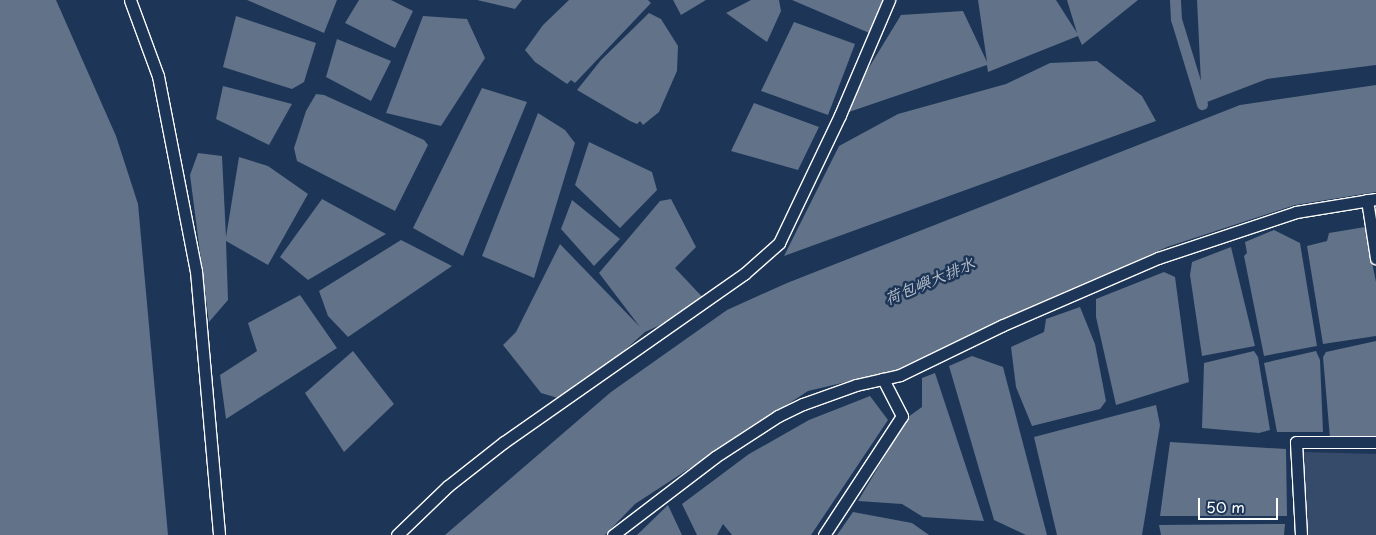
<!DOCTYPE html>
<html>
<head>
<meta charset="utf-8">
<style>
  body { margin:0 }
  #map { position:relative; width:1376px; height:535px; overflow:hidden; background:#1d3557; font-family:"Playpen Sans","LXGW WenKai TC",sans-serif }
  div>[style] { position:absolute }
  .green>* { inset:0; background:#364b69 }
  .water>* { inset:0; background:#617289 }
  .canal>* { height:11px; margin:-5.5px; padding:0 5.5px; transform-origin:5.5px; border-radius:5.5px; background:#617289 }
  .roads { filter:drop-shadow(1px 0 #fff) drop-shadow(-1px 0 #fff) drop-shadow(0 1px #fff) drop-shadow(0 -1px #fff) }
  .minor>* { height:11px; margin:-5.5px; padding:0 5.5px; transform-origin:5.5px; border-radius:5.5px; background:#1d3557 }
  span { translate:-50% -50%; white-space:nowrap; text-align:center; line-height:1.15; -webkit-text-stroke:5px #1d3557; paint-order:stroke }
  .water-label { font-size:16px; color:#b8c0ca; font-style:italic }
  .scale { position:absolute; left:1198px; top:498px; width:80px; height:22px; box-sizing:border-box; border:2px solid #fff; border-top:0; padding-left:6px; font-size:15px; line-height:18px; white-space:nowrap; color:#fff; -webkit-text-stroke:4px #1d3557; paint-order:stroke }
</style>
</head>
<body>
<div id="map">
  <div class="green">
    <i style="clip-path:polygon(1304px 452px,1376px 454px,1376px 535px,1304px 535px)"></i>
  </div>
  <div class="water">
    <i style="clip-path:polygon(0 0,56px 0,116px 136px,138px 204px,168px 535px,0 535px)"></i>
    <i style="clip-path:polygon(247px 0,337px 0,324px 33px)"></i>
    <i style="clip-path:polygon(359px 0,391px 0,413px 11px,395px 48px,345px 23px)"></i>
    <i style="clip-path:polygon(477px 0,522px 0,515px 9px)"></i>
    <i style="clip-path:polygon(569px 0,648px 0,651px 3px,575px 83px,571px 80px,567px 84px,535px 62px,525px 50px,543px 25px)"></i>
    <i style="clip-path:polygon(673px 0,706px 0,681px 15px)"></i>
    <i style="clip-path:polygon(751px 0,779px 0,781px 11px,767px 42px,726px 13px)"></i>
    <i style="clip-path:polygon(792px 0,886px 0,874px 35px)"></i>
    <i style="clip-path:polygon(978px 0,1056px 0,1077px 33px,1067px 0,1138px 0,1082px 45px,1078px 36px,988px 72px,987px 65px,840px 115px,901px 15px,963px 11px,987px 62px)"></i>
    <i style="clip-path:polygon(1197px 0,1376px 0,1376px 65px,1267px 79px,1202px 104px)"></i>
    <i style="clip-path:polygon(649px 13px,661px 19px,678px 46px,677px 71px,659px 112px,643px 125px,640px 121px,637px 124px,630px 121px,577px 90px,601px 60px)"></i>
    <i style="clip-path:polygon(236px 16px,316px 43px,304px 82px,292px 89px,223px 67px)"></i>
    <i style="clip-path:polygon(423px 16px,467px 19px,485px 58px,441px 126px,386px 113px)"></i>
    <i style="clip-path:polygon(794px 22px,855px 44px,828px 115px,761px 91px)"></i>
    <i style="clip-path:polygon(337px 39px,391px 61px,371px 101px,326px 77px)"></i>
    <i style="clip-path:polygon(1097px 61px,1142px 96px,1156px 121px,784px 256px,839px 146px,898px 114px,1006px 84px,1050px 63px)"></i>
    <i style="clip-path:polygon(1376px 85px,1376px 192px,1295px 205px,1167px 247px,897px 370px,808px 391px,635px 504px,605px 535px,445px 535px,611px 392px,727px 310px,787px 283px,1240px 105px)"></i>
    <i style="clip-path:polygon(223px 86px,292px 104px,269px 145px,216px 119px)"></i>
    <i style="clip-path:polygon(482px 88px,527px 102px,463px 256px,413px 228px)"></i>
    <i style="clip-path:polygon(316px 94px,324px 95px,424px 140px,428px 145px,395px 211px,297px 161px,294px 148px,306px 111px)"></i>
    <i style="clip-path:polygon(754px 103px,819px 127px,798px 170px,731px 151px)"></i>
    <i style="clip-path:polygon(538px 113px,565px 130px,575px 143px,534px 278px,482px 256px)"></i>
    <i style="clip-path:polygon(589px 142px,652px 172px,657px 190px,620px 228px,575px 185px)"></i>
    <i style="clip-path:polygon(198px 153px,222px 156px,226px 237px,239px 157px,268px 166px,308px 194px,268px 265px,226px 241px,228px 300px,209px 322px,190px 175px)"></i>
    <i style="clip-path:polygon(322px 199px,386px 234px,308px 280px,280px 257px)"></i>
    <i style="clip-path:polygon(671px 199px,696px 247px,675px 268px,708px 303px,645px 332px,568px 401px,541px 393px,503px 345px,516px 332px,560px 244px,640px 327px,599px 273px,660px 201px)"></i>
    <i style="clip-path:polygon(572px 200px,620px 239px,594px 266px,561px 229px)"></i>
    <i style="clip-path:polygon(1365px 227px,1376px 282px,1376px 336px,1323px 344px,1307px 246px,1327px 241px,1329px 233px)"></i>
    <i style="clip-path:polygon(1274px 230px,1300px 243px,1317px 346px,1264px 356px,1244px 256px,1247px 253px,1245px 242px)"></i>
    <i style="clip-path:polygon(401px 240px,452px 266px,348px 337px,328px 316px,319px 291px)"></i>
    <i style="clip-path:polygon(1231px 247px,1255px 346px,1202px 356px,1190px 275px,1192px 262px)"></i>
    <i style="clip-path:polygon(1164px 272px,1175px 277px,1189px 382px,1116px 405px,1096px 317px,1096px 299px)"></i>
    <i style="clip-path:polygon(300px 295px,337px 348px,226px 419px,220px 375px,257px 351px,248px 323px)"></i>
    <i style="clip-path:polygon(1080px 307px,1095px 344px,1106px 401px,1100px 409px,1032px 426px,1016px 387px,1011px 347px,1044px 332px,1046px 319px)"></i>
    <i style="clip-path:polygon(1376px 341px,1376px 438px,1330px 438px,1323px 357px,1326px 352px)"></i>
    <i style="clip-path:polygon(353px 351px,394px 404px,344px 452px,305px 393px)"></i>
    <i style="clip-path:polygon(1254px 351px,1258px 357px,1270px 430px,1259px 433px,1202px 428px,1204px 363px)"></i>
    <i style="clip-path:polygon(1316px 351px,1320px 360px,1323px 432px,1277px 432px,1264px 363px)"></i>
    <i style="clip-path:polygon(972px 356px,1003px 367px,1047px 535px,1026px 535px,994px 520px,949px 366px)"></i>
    <i style="clip-path:polygon(935px 373px,984px 521px,923px 517px,902px 504px,858px 501px,908px 417px,922px 407px,922px 378px)"></i>
    <i style="clip-path:polygon(870px 396px,888px 420px,811px 535px,732px 535px,723px 524px,717px 535px,697px 535px,682px 504px,749px 454px,809px 420px)"></i>
    <i style="clip-path:polygon(1156px 405px,1160px 425px,1142px 535px,1057px 535px,1034px 437px)"></i>
    <i style="clip-path:polygon(1170px 442px,1286px 449px,1287px 516px,1160px 516px)"></i>
    <i style="clip-path:polygon(668px 505px,682px 535px,637px 535px)"></i>
    <i style="clip-path:polygon(853px 512px,912px 523px,929px 535px,837px 535px)"></i>
    <i style="clip-path:polygon(1285px 524px,1284px 535px,1161px 535px,1159px 525px)"></i>
  </div>
  <div class="canal">
    <i style="left:1175px;top:0;width:19px;rotate:87deg"></i>
    <i style="left:1176px;top:19px;width:89px;rotate:73deg"></i>
  </div>
  <div class="roads">
    <div class="minor">
      <i style="left:130px;top:0;width:81px;rotate:69.8deg"></i>
      <i style="left:158px;top:76px;width:199px;rotate:79deg"></i>
      <i style="left:196px;top:271px;width:265px;rotate:85deg"></i>
      <i style="left:1367px;top:200px;width:59px;rotate:81.2deg"></i>
      <i style="left:397px;top:535px;width:71px;rotate:-43.9deg"></i>
      <i style="left:448px;top:486px;width:71px;rotate:-38.2deg"></i>
      <i style="left:504px;top:442px;width:293px;rotate:-35deg"></i>
      <i style="left:744px;top:274px;width:47px;rotate:-41.5deg"></i>
      <i style="left:779px;top:243px;width:142px;rotate:-64.5deg"></i>
      <i style="left:840px;top:115px;width:125px;rotate:-66.9deg"></i>
      <i style="left:613px;top:535px;width:128px;rotate:-37.4deg"></i>
      <i style="left:715px;top:457px;width:75px;rotate:-33.1deg"></i>
      <i style="left:778px;top:416px;width:28px;rotate:-26deg"></i>
      <i style="left:803px;top:404px;width:56px;rotate:-19.7deg"></i>
      <i style="left:856px;top:385px;width:45px;rotate:-12.8deg"></i>
      <i style="left:900px;top:375px;width:114px;rotate:-25.9deg"></i>
      <i style="left:1003px;top:325px;width:169px;rotate:-23.4deg"></i>
      <i style="left:1158px;top:258px;width:145px;rotate:-18.4deg"></i>
      <i style="left:1296px;top:212px;width:81px;rotate:-9.2deg"></i>
      <i style="left:824px;top:535px;width:142px;rotate:-56.8deg"></i>
      <i style="left:902px;top:416px;width:42px;rotate:-117.2deg"></i>
      <i style="left:1301px;top:535px;width:93px;rotate:-93.1deg"></i>
      <i style="left:1296px;top:442px;width:80px"></i>
    </div>
  </div>
  <div class="water-label">
    <span style="left:929px;top:280px;rotate:-23deg">荷包嶼大排水</span>
  </div>
  <div class="scale">50 m</div>
</div>
</body>
</html>
